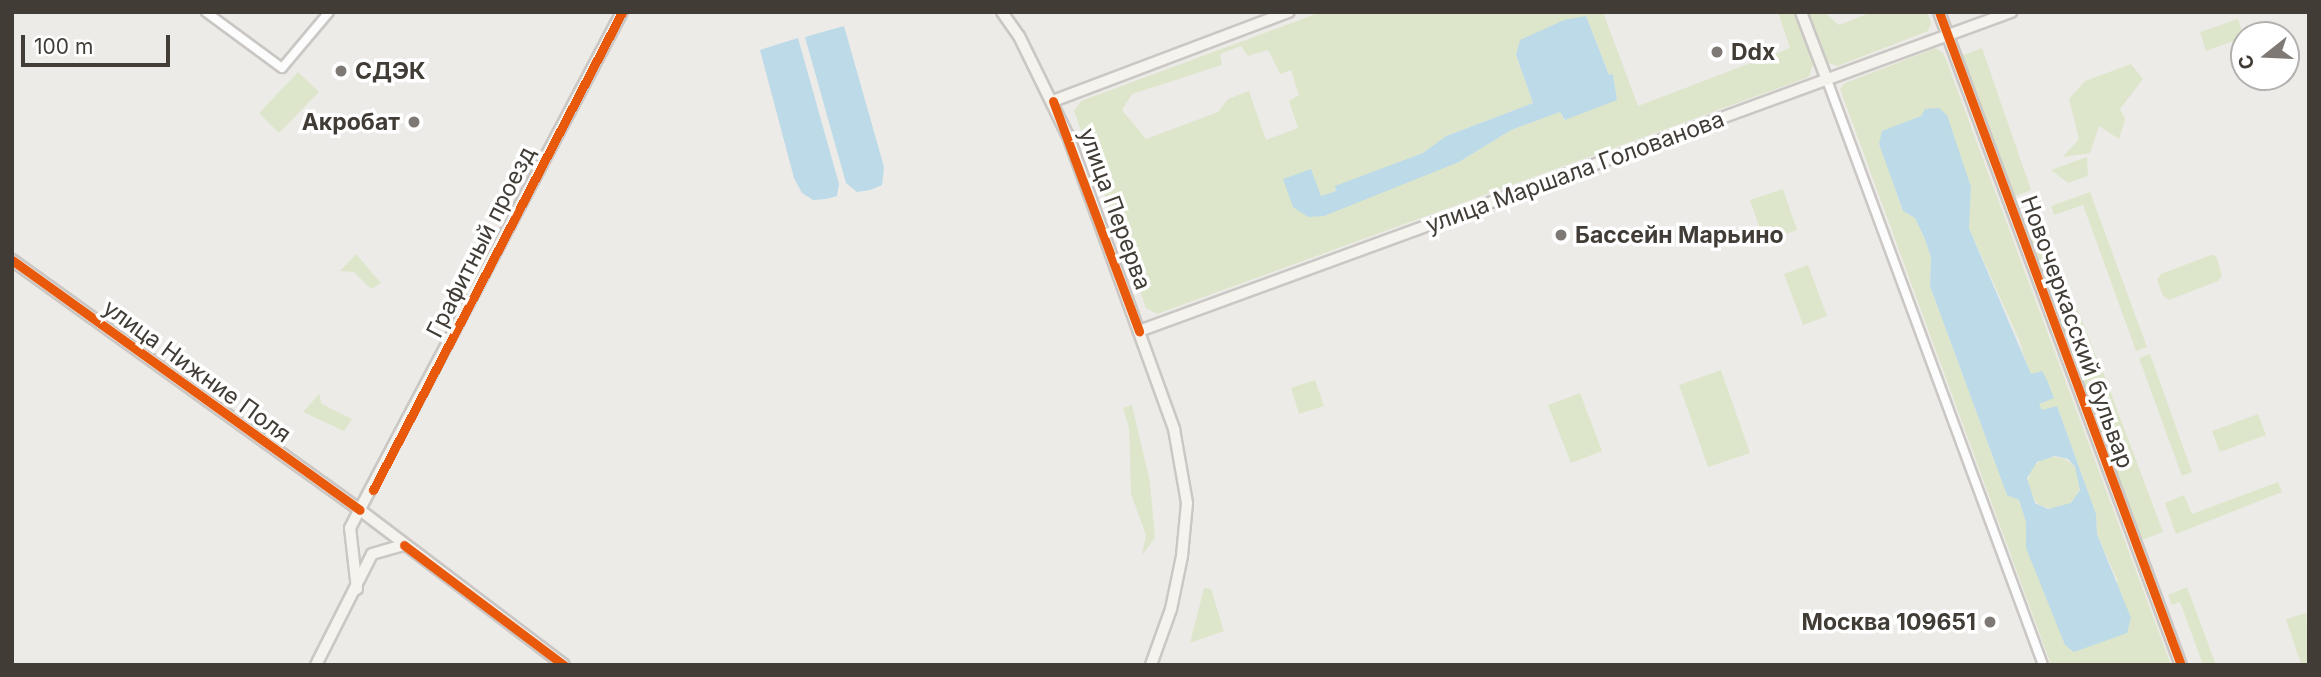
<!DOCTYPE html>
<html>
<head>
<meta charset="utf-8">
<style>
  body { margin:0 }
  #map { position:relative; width:2321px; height:677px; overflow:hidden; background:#edebe8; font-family:Inter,sans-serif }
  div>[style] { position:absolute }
  .green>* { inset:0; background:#dde6ca }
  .round { border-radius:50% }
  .water>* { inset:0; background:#bcdae7 }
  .roads { filter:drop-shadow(2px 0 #cac7c4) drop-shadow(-2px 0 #cac7c4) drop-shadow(0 2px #cac7c4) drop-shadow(0 -2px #cac7c4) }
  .street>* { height:8px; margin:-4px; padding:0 4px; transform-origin:4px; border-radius:4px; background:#fcfcfc }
  .secondary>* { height:10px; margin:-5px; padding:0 5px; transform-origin:5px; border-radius:5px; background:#f5f3ee }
  .cycleway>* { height:9px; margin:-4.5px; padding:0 4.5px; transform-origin:4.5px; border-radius:4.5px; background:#e8590c }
  .dots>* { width:19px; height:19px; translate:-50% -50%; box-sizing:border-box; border:4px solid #fff; border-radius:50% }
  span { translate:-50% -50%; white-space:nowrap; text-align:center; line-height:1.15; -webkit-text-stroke:7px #fff; paint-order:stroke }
  .poi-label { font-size:23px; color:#423c36; font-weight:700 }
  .left { translate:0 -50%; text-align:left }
  .right { translate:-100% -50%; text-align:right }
  .street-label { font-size:23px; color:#423c36 }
  .frame { position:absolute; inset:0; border:14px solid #423c36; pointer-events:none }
  .north { position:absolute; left:2230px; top:21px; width:70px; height:70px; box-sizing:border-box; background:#fff; border:2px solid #b3b1af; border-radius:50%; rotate:252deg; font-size:19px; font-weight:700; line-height:28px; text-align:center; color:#423c36 }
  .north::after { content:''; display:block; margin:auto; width:24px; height:32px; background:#7e7974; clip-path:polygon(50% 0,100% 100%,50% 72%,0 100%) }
  .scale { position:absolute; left:21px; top:35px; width:149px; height:32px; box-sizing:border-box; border:4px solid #423c36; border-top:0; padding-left:9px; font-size:21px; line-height:24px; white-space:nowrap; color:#423c36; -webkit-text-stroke:5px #fff; paint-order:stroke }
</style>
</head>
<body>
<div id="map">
  <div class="green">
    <i style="clip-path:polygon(evenodd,1321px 12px,1603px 12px,1638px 106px,1790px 48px,1778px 12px,1794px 12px,1813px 64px,1809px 77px,1157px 314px,1146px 308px,1074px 111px,1081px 101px,1321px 12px,1586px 16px,1609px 75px,1613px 74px,1617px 99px,1564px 120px,1560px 112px,1511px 130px,1459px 162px,1293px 207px,1311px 169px,1320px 197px,1336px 191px,1336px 186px,1423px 153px,1446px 136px,1533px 103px,1516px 55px,1586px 16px,1321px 12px,1241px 46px,1248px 56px,1268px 50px,1280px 74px,1291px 70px,1299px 95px,1289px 101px,1298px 128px,1266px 140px,1249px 91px,1228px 99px,1218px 112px,1146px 139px,1122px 110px,1132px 94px,1222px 65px,1220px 54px,1241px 46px)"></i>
    <i style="clip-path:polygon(1806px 12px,1824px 12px,1839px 25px,1872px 12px,1927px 12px,1931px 23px,1928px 31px,1838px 66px,1823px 61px)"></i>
    <i style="clip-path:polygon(2238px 19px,2244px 37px,2206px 51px,2200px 32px)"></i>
    <i style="clip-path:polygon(evenodd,1936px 48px,1944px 54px,2171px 665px,2051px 665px,1840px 89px,1845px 83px,1936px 48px,1921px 116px,1971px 187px,1969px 228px,2019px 340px,2041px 411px,2057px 406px,2096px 514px,2097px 534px,2118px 582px,2026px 548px,2026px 522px,2019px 500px,2007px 495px,1930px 286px,1931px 257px,1924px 237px,1915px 218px,1903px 211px,1879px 144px,1921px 116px)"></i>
    <i style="clip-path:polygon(1982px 48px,2031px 190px,2013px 197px,1961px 56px)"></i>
    <i style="clip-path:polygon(2131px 64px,2143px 79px,2120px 109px,2125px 119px,2119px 139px,2099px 126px,2090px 153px,2063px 157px,2079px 139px,2069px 99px,2085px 81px)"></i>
    <i style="clip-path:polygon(298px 72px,319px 92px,279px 133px,259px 113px)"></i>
    <i style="clip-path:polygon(2087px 157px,2088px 176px,2068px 183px,2051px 170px)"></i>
    <i style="clip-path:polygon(1783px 189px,1797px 230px,1764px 241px,1750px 200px)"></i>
    <i style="clip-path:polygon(2090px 192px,2147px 347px,2136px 351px,2083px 205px,2054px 215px,2051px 206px)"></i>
    <i style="clip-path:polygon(2039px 211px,2099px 364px,2078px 371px,2022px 218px)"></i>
    <i style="clip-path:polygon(356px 254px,381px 283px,371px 289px,354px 272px,340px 271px)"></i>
    <i style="clip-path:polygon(2211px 255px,2216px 256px,2222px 276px,2218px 281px,2169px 300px,2163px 296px,2157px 279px,2161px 274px)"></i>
    <i style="clip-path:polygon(1808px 265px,1827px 316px,1803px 325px,1784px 274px)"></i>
    <i style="clip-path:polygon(2150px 354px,2192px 472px,2182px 476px,2139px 358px)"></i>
    <i style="clip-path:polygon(1721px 370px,1750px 453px,1708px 467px,1679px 385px)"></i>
    <i style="clip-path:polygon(2103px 372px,2163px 532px,2142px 540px,2082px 379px)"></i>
    <i style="clip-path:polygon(1315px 380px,1324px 406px,1299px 414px,1291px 388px)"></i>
    <i style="clip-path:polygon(1580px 393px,1602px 451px,1571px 463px,1548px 405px)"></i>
    <i style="clip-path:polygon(319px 394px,322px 404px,352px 419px,344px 431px,303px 412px)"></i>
    <i style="clip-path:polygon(1132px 405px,1150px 482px,1155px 538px,1142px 555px,1146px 535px,1131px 494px,1129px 427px,1123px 408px)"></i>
    <i style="clip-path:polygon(2258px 414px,2266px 435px,2220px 452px,2212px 431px)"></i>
    <i class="round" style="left:2028px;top:457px;width:52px;height:52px"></i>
    <i style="clip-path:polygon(2278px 482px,2282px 492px,2176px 534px,2165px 503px,2184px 495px,2192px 514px)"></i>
    <i style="clip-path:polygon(2187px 587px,2216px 665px,2203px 665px,2180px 602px,2172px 605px,2168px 595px)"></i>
    <i style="clip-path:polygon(1204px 588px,1211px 589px,1224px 631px,1190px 643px)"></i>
    <i style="clip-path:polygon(2306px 613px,2309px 662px,2301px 664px,2286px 619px)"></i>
  </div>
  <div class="water">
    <i style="clip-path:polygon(1586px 16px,1609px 75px,1613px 74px,1617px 100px,1565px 120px,1560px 112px,1511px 130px,1459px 162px,1324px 216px,1308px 217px,1293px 207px,1283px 179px,1311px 169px,1321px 196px,1336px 191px,1335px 186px,1423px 153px,1446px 136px,1533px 103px,1516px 55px,1520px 40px,1564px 20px)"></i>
    <i style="clip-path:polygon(844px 26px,884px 167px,882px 185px,870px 190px,857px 192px,846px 183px,805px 37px)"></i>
    <i style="clip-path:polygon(798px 38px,839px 184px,837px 196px,826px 199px,813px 200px,802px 193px,794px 178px,760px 50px)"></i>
    <i style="clip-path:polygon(evenodd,1939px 108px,1947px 115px,1971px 187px,1969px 228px,2031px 374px,2042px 371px,2047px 380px,2054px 398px,2039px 404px,2042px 410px,2057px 406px,2096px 514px,2097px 534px,2131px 618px,2127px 633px,2074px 652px,2065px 645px,2026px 548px,2026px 522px,2019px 500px,2007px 495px,1930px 286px,1931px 257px,1924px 237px,1915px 218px,1903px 211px,1879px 144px,1882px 131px,1921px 116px,1925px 109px,1939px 108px,2055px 456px,2068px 459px,2075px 467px,2080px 490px,2071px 503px,2048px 509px,2035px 503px,2027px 478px,2037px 462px,2055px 456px)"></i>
  </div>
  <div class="roads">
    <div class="street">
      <i style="left:206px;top:12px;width:94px;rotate:36.4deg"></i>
      <i style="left:282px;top:68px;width:73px;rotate:-50deg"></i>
      <i style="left:1827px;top:80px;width:624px;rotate:69.73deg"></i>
    </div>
    <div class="secondary">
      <i style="left:1002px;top:12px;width:29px;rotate:55deg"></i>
      <i style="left:1019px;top:36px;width:111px;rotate:63.9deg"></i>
      <i style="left:1068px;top:136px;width:312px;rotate:70.1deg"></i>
      <i style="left:1174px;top:429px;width:75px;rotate:80deg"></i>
      <i style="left:1187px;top:503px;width:53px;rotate:95.4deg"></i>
      <i style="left:1182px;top:556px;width:54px;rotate:101.7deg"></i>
      <i style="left:1171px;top:609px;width:59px;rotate:109.7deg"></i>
      <i style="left:1801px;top:12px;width:73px;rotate:69.1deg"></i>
      <i style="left:1939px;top:12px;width:696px;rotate:69.67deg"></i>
      <i style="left:1053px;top:101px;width:252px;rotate:-20.7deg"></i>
      <i style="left:12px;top:260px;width:428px;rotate:35.7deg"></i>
      <i style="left:360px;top:510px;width:256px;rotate:37.2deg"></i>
      <i style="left:1139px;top:331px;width:929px;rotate:-20.09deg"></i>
      <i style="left:357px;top:589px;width:61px;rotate:-96.5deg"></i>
      <i style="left:350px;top:528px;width:583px;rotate:-62.2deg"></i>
      <i style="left:316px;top:665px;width:124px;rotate:-63.2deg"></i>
      <i style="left:372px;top:554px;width:33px;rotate:-16deg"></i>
    </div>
  </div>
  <div class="cycleway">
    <i style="left:1939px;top:12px;width:696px;rotate:69.67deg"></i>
    <i style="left:1053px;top:101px;width:246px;rotate:69.5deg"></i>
    <i style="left:12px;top:260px;width:428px;rotate:35.7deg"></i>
    <i style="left:373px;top:490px;width:539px;rotate:-62.48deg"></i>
    <i style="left:404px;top:545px;width:200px;rotate:36.9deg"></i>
  </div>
  <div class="dots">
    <i style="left:1717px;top:52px;background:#7e7974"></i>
    <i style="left:341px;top:71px;background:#7e7974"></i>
    <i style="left:414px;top:122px;background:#7e7974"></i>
    <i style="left:1561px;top:235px;background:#7e7974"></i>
    <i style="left:1990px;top:622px;background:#7e7974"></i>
  </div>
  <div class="poi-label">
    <span class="left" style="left:1731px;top:52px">Ddx</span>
    <span class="left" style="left:355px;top:71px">СДЭК</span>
    <span class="right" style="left:400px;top:122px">Акробат</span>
    <span class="left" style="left:1575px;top:235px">Бассейн Марьино</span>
    <span class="right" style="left:1976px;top:622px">Москва 109651</span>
  </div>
  <div class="street-label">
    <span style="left:1575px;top:172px;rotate:-20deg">улица Маршала Голованова</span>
    <span style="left:1115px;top:209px;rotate:70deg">улица Перерва</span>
    <span style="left:481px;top:242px;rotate:-63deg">Графитный проезд</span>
    <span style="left:2077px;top:332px;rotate:70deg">Новочеркасский бульвар</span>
    <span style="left:197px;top:371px;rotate:36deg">улица Нижние Поля</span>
  </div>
  <div class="frame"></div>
  <div class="north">С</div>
  <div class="scale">100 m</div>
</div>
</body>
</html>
